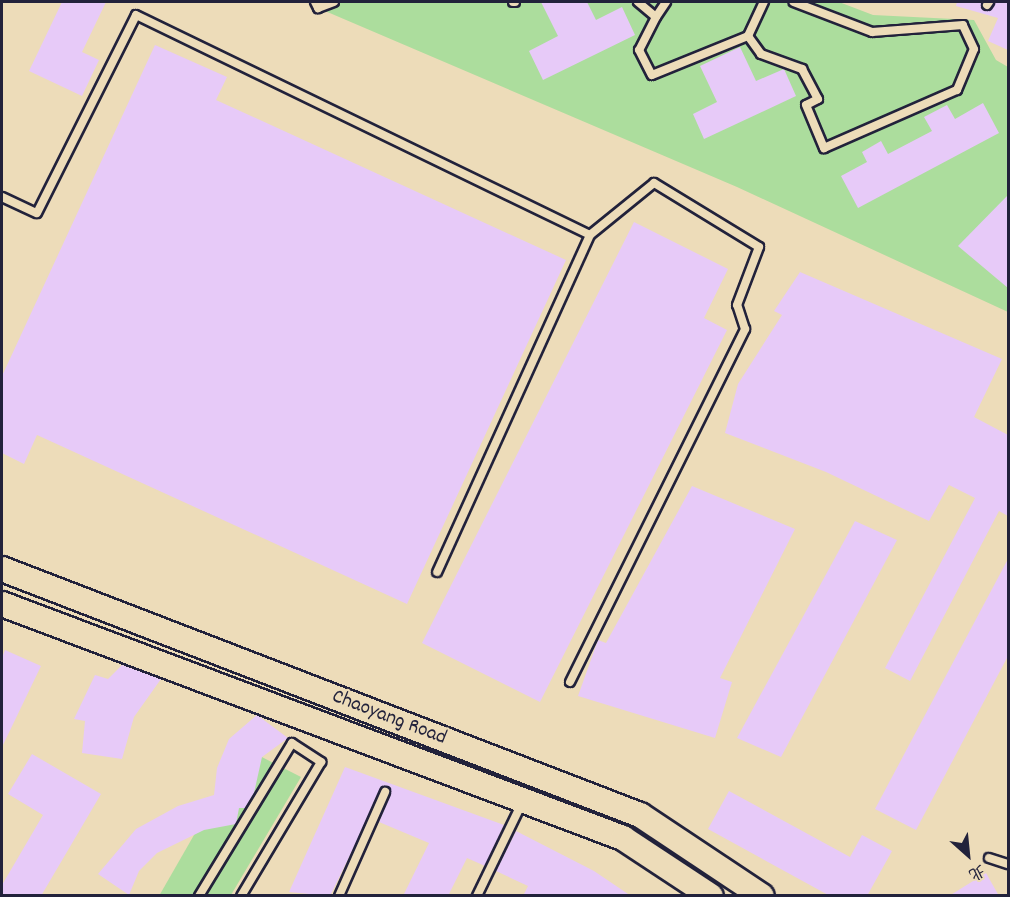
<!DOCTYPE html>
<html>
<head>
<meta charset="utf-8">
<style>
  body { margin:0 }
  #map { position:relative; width:1010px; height:897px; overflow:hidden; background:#eddcb9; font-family:Dekko,"LXGW WenKai TC",sans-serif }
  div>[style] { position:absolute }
  .green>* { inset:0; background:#acdd9d }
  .building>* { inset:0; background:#e7caf8 }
  .roads { filter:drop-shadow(2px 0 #22223b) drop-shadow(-2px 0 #22223b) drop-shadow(0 2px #22223b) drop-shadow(0 -2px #22223b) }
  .service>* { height:8px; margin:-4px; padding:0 4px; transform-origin:4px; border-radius:4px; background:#eddcb9 }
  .secondary>* { height:24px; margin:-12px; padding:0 12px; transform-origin:12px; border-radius:12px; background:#eddcb9 }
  span { translate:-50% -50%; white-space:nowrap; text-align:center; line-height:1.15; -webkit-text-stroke:4.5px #eddcb9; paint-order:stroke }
  .street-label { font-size:21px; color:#22223b }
  .frame { position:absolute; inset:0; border:3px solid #22223b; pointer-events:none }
  .north { position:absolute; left:938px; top:825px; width:60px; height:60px; -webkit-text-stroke:4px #eddcb9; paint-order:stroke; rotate:153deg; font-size:16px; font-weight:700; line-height:24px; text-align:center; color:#22223b }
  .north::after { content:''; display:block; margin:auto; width:21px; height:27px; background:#22223b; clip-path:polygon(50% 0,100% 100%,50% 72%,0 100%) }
</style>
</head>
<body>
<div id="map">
  <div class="green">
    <i style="clip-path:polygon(315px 2px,839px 2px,873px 15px,974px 20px,996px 60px,1008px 67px,1008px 312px,737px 187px,318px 8px)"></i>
    <i style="clip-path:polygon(244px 748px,301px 777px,231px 895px,159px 896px)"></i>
  </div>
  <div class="building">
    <i style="clip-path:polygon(62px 2px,106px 2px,82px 52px,99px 60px,82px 96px,29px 71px)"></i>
    <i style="clip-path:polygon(541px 2px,587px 2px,596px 20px,622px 7px,635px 35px,543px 80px,529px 51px,558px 36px)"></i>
    <i style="clip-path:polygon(957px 2px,982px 2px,987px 11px,995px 2px,1008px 2px,1008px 50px,988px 41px,998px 18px,956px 6px)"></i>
    <i style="clip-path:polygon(155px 45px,227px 77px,216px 100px,566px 260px,407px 604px,37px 435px,24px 464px,2px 453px,2px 376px)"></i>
    <i style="clip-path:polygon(740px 47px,756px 81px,784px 69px,796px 96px,704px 139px,693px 114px,717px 102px,700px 66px)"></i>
    <i style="clip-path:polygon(983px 103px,999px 133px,858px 208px,841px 176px,867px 162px,862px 152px,881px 141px,888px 154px,932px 131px,924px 117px,947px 105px,955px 119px)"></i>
    <i style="clip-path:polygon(1008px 195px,1008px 288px,958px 246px)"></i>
    <i style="clip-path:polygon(634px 222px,728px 269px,704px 318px,727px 330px,540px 702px,422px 643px)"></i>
    <i style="clip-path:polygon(800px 272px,1002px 359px,974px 417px,1008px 435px,1008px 516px,999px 511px,910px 681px,885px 668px,975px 498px,949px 485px,929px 521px,826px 472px,725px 433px,738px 384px,782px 315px,774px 311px)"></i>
    <i style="clip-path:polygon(692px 486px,795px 529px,720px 678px,732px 682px,715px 738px,578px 696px,598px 640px,606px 643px)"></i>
    <i style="clip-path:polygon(855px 521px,897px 540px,781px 757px,737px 738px)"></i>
    <i style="clip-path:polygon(1008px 559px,1008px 656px,916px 830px,875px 809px)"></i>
    <i style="clip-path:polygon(5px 650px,41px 666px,2px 747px,2px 658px)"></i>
    <i style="clip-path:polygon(122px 665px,161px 679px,134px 717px,122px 759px,82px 753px,85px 721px,74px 719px,95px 675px,108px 679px)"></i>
    <i style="clip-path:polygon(257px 715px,288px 738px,262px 757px,254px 793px,245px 808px,239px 808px,236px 824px,204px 830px,157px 853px,139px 871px,129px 895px,98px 874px,136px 829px,178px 806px,214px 795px,217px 768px,229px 739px)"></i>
    <i style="clip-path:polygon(32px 754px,101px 794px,41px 896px,2px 896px,2px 885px,43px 815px,8px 794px)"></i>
    <i style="clip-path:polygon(345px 767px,504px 825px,485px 866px,467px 858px,448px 896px,403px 896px,429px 843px,379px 822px,391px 792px,384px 786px,330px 896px,289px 892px)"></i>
    <i style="clip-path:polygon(729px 791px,850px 857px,862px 835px,892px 851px,867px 896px,830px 896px,708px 829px)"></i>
    <i style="clip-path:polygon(516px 831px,594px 871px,631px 896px,523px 896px,528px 886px,496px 871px)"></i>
    <i style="clip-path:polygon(986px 873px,999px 896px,949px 896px)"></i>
  </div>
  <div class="roads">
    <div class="service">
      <i style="left:315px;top:2px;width:7px;rotate:63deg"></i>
      <i style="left:318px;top:8px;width:17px;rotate:-21deg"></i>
      <i style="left:513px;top:2px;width:2px"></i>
      <i style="left:638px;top:2px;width:23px;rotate:40deg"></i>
      <i style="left:656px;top:17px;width:37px;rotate:117deg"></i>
      <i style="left:639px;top:50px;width:28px;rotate:63deg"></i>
      <i style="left:652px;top:75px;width:104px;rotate:-22.1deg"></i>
      <i style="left:748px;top:36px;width:22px;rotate:54deg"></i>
      <i style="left:761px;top:54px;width:44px;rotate:20.1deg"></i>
      <i style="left:802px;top:69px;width:34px;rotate:62deg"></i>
      <i style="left:818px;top:99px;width:13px;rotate:153deg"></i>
      <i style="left:806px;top:105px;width:47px;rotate:67.3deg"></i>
      <i style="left:824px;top:148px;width:145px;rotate:-23.6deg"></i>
      <i style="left:957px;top:90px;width:44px;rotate:-67.5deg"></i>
      <i style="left:974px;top:49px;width:26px;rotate:-115deg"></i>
      <i style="left:963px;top:25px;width:91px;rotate:175.6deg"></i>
      <i style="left:872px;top:32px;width:84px;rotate:-159deg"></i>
      <i style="left:987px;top:5px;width:4px;rotate:-56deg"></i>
      <i style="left:656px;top:17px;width:18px;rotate:-56deg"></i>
      <i style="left:748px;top:36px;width:38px;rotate:-65deg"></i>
      <i style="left:2px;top:197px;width:38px;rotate:25deg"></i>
      <i style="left:37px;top:213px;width:221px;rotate:-63.4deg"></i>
      <i style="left:136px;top:15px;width:504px;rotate:25.85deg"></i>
      <i style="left:590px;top:235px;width:370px;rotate:114.4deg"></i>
      <i style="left:570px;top:682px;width:394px;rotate:-63.6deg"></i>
      <i style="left:745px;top:329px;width:25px;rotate:-108deg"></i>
      <i style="left:737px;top:305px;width:62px;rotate:-69.2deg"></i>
      <i style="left:759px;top:247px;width:123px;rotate:-148.6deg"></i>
      <i style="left:654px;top:183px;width:82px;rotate:140.9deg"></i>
      <i style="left:989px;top:858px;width:20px;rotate:18deg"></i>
      <i style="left:199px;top:896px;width:179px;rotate:-58.7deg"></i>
      <i style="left:292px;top:743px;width:35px;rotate:33deg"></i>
      <i style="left:321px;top:762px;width:156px;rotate:120.8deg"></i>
      <i style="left:339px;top:896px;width:114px;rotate:-66.1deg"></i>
      <i style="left:477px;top:896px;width:106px;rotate:-64.2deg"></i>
    </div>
    <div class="secondary">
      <i style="left:2px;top:569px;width:684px;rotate:21.09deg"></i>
      <i style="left:640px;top:815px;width:146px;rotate:33.6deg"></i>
      <i style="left:2px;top:604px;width:664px;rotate:20.65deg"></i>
      <i style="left:623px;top:838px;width:105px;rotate:33.4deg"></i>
    </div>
  </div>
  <div class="street-label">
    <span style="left:389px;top:718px;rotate:21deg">Chaoyang Road</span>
  </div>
  <div class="frame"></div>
  <div class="north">北</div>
</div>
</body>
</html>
